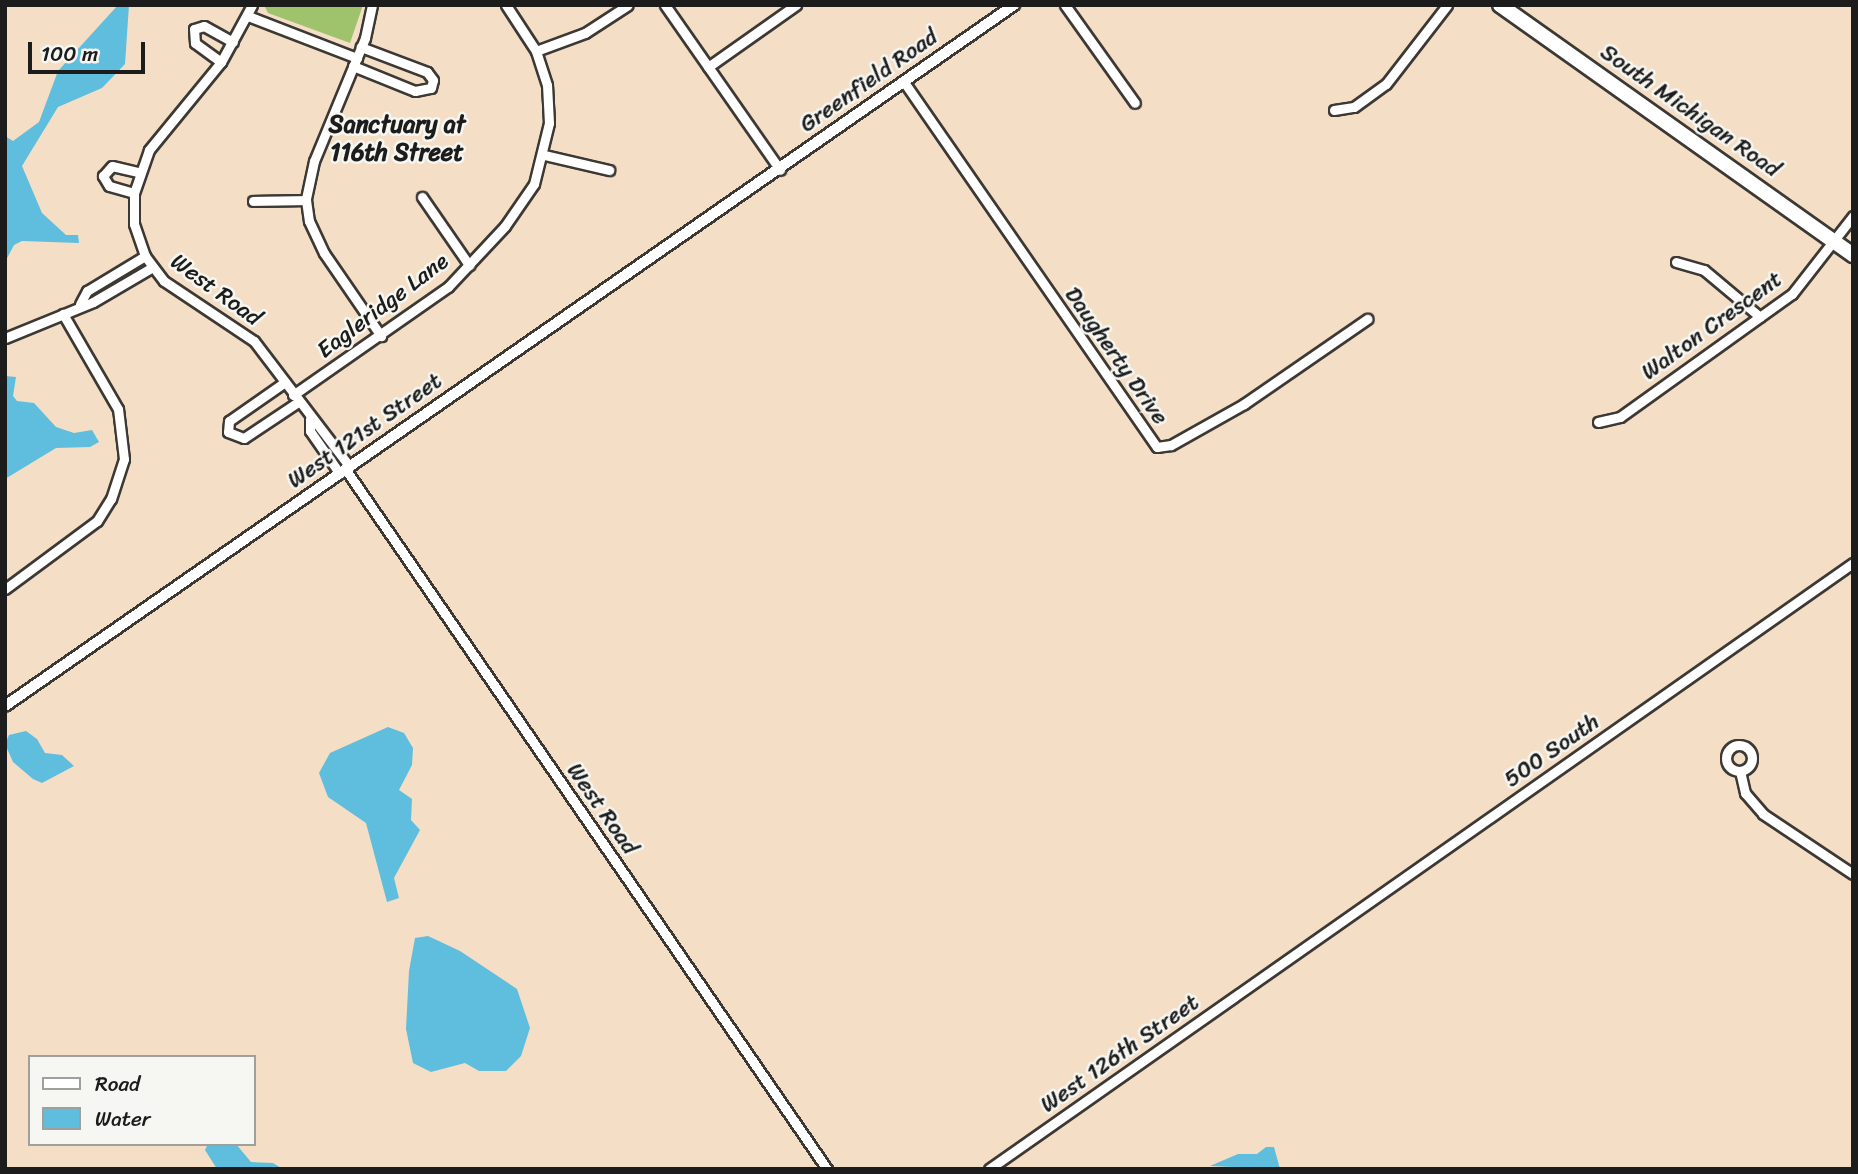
<!DOCTYPE html>
<html>
<head>
<meta charset="utf-8">
<style>
  body { margin:0 }
  #map { position:relative; width:1858px; height:1174px; overflow:hidden; background:#f4dec5; font-family:Sriracha,sans-serif }
  div>[style] { position:absolute }
  .green>* { inset:0; background:#9fc36d }
  .water>* { inset:0; background:#5fbddd }
  .roads { filter:drop-shadow(2px 0 #3c3935) drop-shadow(-2px 0 #3c3935) drop-shadow(0 2px #3c3935) drop-shadow(0 -2px #3c3935) }
  .minor>* { height:9px; margin:-4.5px; padding:0 4.5px; transform-origin:4.5px; border-radius:4.5px; background:#fff }
  .minor>.ring { margin:-4.5px; padding:0; box-sizing:content-box; background:none; border:9px solid #fff; border-radius:50% }
  .tertiary>* { height:10px; margin:-5px; padding:0 5px; transform-origin:5px; border-radius:5px; background:#fff }
  .primary>* { height:14px; margin:-7px; padding:0 7px; transform-origin:7px; border-radius:7px; background:#fff }
  span { translate:-50% -50%; white-space:nowrap; text-align:center; line-height:1.15; -webkit-text-stroke:5px #f6f6f2; paint-order:stroke }
  .street-label { font-size:23px; color:#1c1c1c }
  .neighbourhood-label { font-size:24px; color:#1c1c1c; font-weight:700 }
  .frame { position:absolute; inset:0; border:7px solid #1c1c1c; pointer-events:none }
  .legend { position:absolute; left:28px; top:1055px; width:228px; height:91px; box-sizing:border-box; background:#f6f6f2; border:2px solid #9f9f9c; margin:0; padding:9px 12px; list-style:none; font-size:21px; color:#1c1c1c }
  .legend li { display:flex; align-items:center; gap:14px; height:35px }
  .legend b { width:35px; border:2px solid #9f9f9c }
  .scale { position:absolute; left:28px; top:42px; width:117px; height:32px; box-sizing:border-box; border:4px solid #1c1c1c; border-top:0; padding-left:9px; font-size:21px; line-height:24px; white-space:nowrap; color:#1c1c1c; -webkit-text-stroke:5px #f6f6f2; paint-order:stroke }
</style>
</head>
<body>
<div id="map">
  <div class="green">
    <i style="clip-path:polygon(264px 5px,363px 5px,350px 43px,268px 13px)"></i>
  </div>
  <div class="water">
    <i style="clip-path:polygon(118px 5px,129px 5px,125px 64px,102px 88px,58px 107px,22px 166px,42px 213px,66px 235px,78px 235px,79px 243px,22px 241px,14px 245px,5px 262px,5px 136px,13px 141px,39px 122px,58px 71px)"></i>
    <i style="clip-path:polygon(5px 376px,16px 377px,13px 396px,17px 401px,34px 403px,56px 427px,74px 433px,92px 430px,99px 442px,90px 447px,56px 448px,5px 479px)"></i>
    <i style="clip-path:polygon(388px 727px,404px 733px,413px 748px,412px 765px,399px 790px,412px 799px,411px 820px,420px 830px,394px 878px,399px 898px,387px 902px,366px 823px,328px 797px,319px 773px,330px 753px)"></i>
    <i style="clip-path:polygon(26px 731px,37px 739px,45px 753px,62px 755px,74px 766px,42px 783px,33px 779px,13px 762px,5px 744px,9px 735px)"></i>
    <i style="clip-path:polygon(428px 936px,460px 951px,517px 989px,530px 1028px,521px 1056px,506px 1071px,479px 1071px,465px 1063px,431px 1072px,413px 1063px,406px 1029px,409px 971px,415px 938px)"></i>
    <i style="clip-path:polygon(208px 1144px,236px 1144px,251px 1162px,273px 1163px,283px 1169px,217px 1169px,205px 1150px)"></i>
    <i style="clip-path:polygon(1266px 1147px,1274px 1147px,1280px 1169px,1210px 1166px,1238px 1154px,1257px 1154px)"></i>
  </div>
  <div class="roads">
    <div class="minor">
      <i style="left:252px;top:5px;width:65px;rotate:118.5deg"></i>
      <i style="left:221px;top:62px;width:114px;rotate:129.3deg"></i>
      <i style="left:149px;top:150px;width:46px;rotate:109.2deg"></i>
      <i style="left:134px;top:193px;width:31px;rotate:90deg"></i>
      <i style="left:134px;top:224px;width:34px;rotate:71deg"></i>
      <i style="left:145px;top:256px;width:31px;rotate:53deg"></i>
      <i style="left:164px;top:281px;width:108px;rotate:33.7deg"></i>
      <i style="left:254px;top:341px;width:158px;rotate:52.7deg"></i>
      <i style="left:372px;top:5px;width:34px;rotate:102deg"></i>
      <i style="left:365px;top:38px;width:133px;rotate:112.5deg"></i>
      <i style="left:314px;top:161px;width:40px;rotate:102deg"></i>
      <i style="left:306px;top:200px;width:21px;rotate:82deg"></i>
      <i style="left:309px;top:221px;width:35px;rotate:65deg"></i>
      <i style="left:324px;top:253px;width:101px;rotate:55.5deg"></i>
      <i style="left:665px;top:5px;width:201px;rotate:55.1deg"></i>
      <i style="left:1065px;top:5px;width:120px;rotate:54.5deg"></i>
      <i style="left:248px;top:16px;width:117px;rotate:21.1deg"></i>
      <i style="left:536px;top:51px;width:52px;rotate:-20.2deg"></i>
      <i style="left:585px;top:33px;width:51px;rotate:-33.1deg"></i>
      <i style="left:221px;top:62px;width:32px;rotate:-144deg"></i>
      <i style="left:195px;top:43px;width:14px;rotate:-94deg"></i>
      <i style="left:194px;top:29px;width:10px;rotate:-17deg"></i>
      <i style="left:204px;top:26px;width:33px;rotate:29deg"></i>
      <i style="left:353px;top:66px;width:67px;rotate:22deg"></i>
      <i style="left:415px;top:91px;width:16px;rotate:-11deg"></i>
      <i style="left:431px;top:88px;width:8px;rotate:-76deg"></i>
      <i style="left:433px;top:80px;width:10px;rotate:-127deg"></i>
      <i style="left:427px;top:72px;width:71px;rotate:-159.3deg"></i>
      <i style="left:708px;top:67px;width:108px;rotate:-35.2deg"></i>
      <i style="left:904px;top:82px;width:444px;rotate:55.3deg"></i>
      <i style="left:1157px;top:447px;width:14px;rotate:-8deg"></i>
      <i style="left:1171px;top:445px;width:84px;rotate:-29.3deg"></i>
      <i style="left:1244px;top:404px;width:150px;rotate:-34.6deg"></i>
      <i style="left:1334px;top:110px;width:20px;rotate:-9deg"></i>
      <i style="left:1354px;top:107px;width:39px;rotate:-36deg"></i>
      <i style="left:1386px;top:84px;width:100px;rotate:-52.3deg"></i>
      <i style="left:544px;top:155px;width:67px;rotate:13deg"></i>
      <i style="left:134px;top:193px;width:26px;rotate:-164deg"></i>
      <i style="left:109px;top:186px;width:12px;rotate:-121deg"></i>
      <i style="left:103px;top:176px;width:13px;rotate:-48deg"></i>
      <i style="left:112px;top:166px;width:28px;rotate:13deg"></i>
      <i style="left:422px;top:197px;width:83px;rotate:55.3deg"></i>
      <i style="left:253px;top:201px;width:53px;rotate:-1.1deg"></i>
      <i style="left:1676px;top:262px;width:29px;rotate:16deg"></i>
      <i style="left:1704px;top:270px;width:73px;rotate:40deg"></i>
      <i style="left:80px;top:304px;width:15px;rotate:-62deg"></i>
      <i style="left:87px;top:291px;width:68px;rotate:-31.1deg"></i>
      <i style="left:5px;top:338px;width:95px;rotate:-22.2deg"></i>
      <i style="left:93px;top:302px;width:69px;rotate:-30.3deg"></i>
      <i style="left:285px;top:382px;width:68px;rotate:145.1deg"></i>
      <i style="left:229px;top:421px;width:11px;rotate:95deg"></i>
      <i style="left:228px;top:432px;width:17px;rotate:21deg"></i>
      <i style="left:244px;top:438px;width:65px;rotate:-33.7deg"></i>
      <i style="left:293px;top:395px;width:189px;rotate:-34.9deg"></i>
      <i style="left:448px;top:287px;width:83px;rotate:-46.9deg"></i>
      <i style="left:505px;top:226px;width:51px;rotate:-55.4deg"></i>
      <i style="left:534px;top:184px;width:63px;rotate:-76.2deg"></i>
      <i style="left:549px;top:123px;width:38px;rotate:-93deg"></i>
      <i style="left:547px;top:85px;width:36px;rotate:-108deg"></i>
      <i style="left:536px;top:51px;width:55px;rotate:-123.1deg"></i>
      <i style="left:310px;top:419px;width:12px;rotate:90deg"></i>
      <i style="left:310px;top:431px;width:52px;rotate:55.1deg"></i>
      <i style="left:1598px;top:422px;width:23px;rotate:-13deg"></i>
      <i style="left:1620px;top:417px;width:211px;rotate:-35.6deg"></i>
      <i style="left:1792px;top:294px;width:99px;rotate:-52deg"></i>
      <i style="left:346px;top:470px;width:849px;rotate:55.47deg"></i>
      <i style="left:5px;top:589px;width:114px;rotate:-36.5deg"></i>
      <i style="left:97px;top:521px;width:26px;rotate:-58deg"></i>
      <i style="left:111px;top:499px;width:42px;rotate:-72deg"></i>
      <i style="left:124px;top:459px;width:50px;rotate:-96.8deg"></i>
      <i style="left:118px;top:409px;width:110px;rotate:-120.1deg"></i>
      <i class="ring" style="left:1726px;top:745px;width:17px;height:17px"></i>
      <i style="left:1740px;top:771px;width:23px;rotate:77deg"></i>
      <i style="left:1745px;top:793px;width:28px;rotate:49deg"></i>
      <i style="left:1763px;top:814px;width:108px;rotate:33.7deg"></i>
      <i style="left:989px;top:1169px;width:1055px;rotate:-35.05deg"></i>
    </div>
    <div class="tertiary">
      <i style="left:5px;top:706px;width:1229px;rotate:-34.79deg"></i>
    </div>
    <div class="primary">
      <i style="left:1500px;top:5px;width:433px;rotate:35.3deg"></i>
    </div>
  </div>
  <div class="street-label">
    <span style="left:869px;top:81px;rotate:-35deg">Greenfield Road</span>
    <span style="left:1690px;top:111px;rotate:35deg">South Michigan Road</span>
    <span style="left:216px;top:290px;rotate:36deg">West Road</span>
    <span style="left:383px;top:306px;rotate:-37deg">Eagleridge Lane</span>
    <span style="left:1712px;top:326px;rotate:-36deg">Walton Crescent</span>
    <span style="left:1116px;top:356px;rotate:55deg">Daugherty Drive</span>
    <span style="left:365px;top:431px;rotate:-35deg">West 121st Street</span>
    <span style="left:1552px;top:751px;rotate:-35deg">500 South</span>
    <span style="left:602px;top:809px;rotate:55deg">West Road</span>
    <span style="left:1120px;top:1054px;rotate:-35deg">West 126th Street</span>
  </div>
  <div class="neighbourhood-label">
    <span style="left:397px;top:139px">Sanctuary at<br>116th Street</span>
  </div>
  <div class="frame"></div>
  <ul class="legend">
  <li><b style="height:9px;background:#fff"></b>Road</li>
  <li><b style="height:19px;background:#5fbddd"></b>Water</li>
  </ul>
  <div class="scale">100 m</div>
</div>
</body>
</html>
